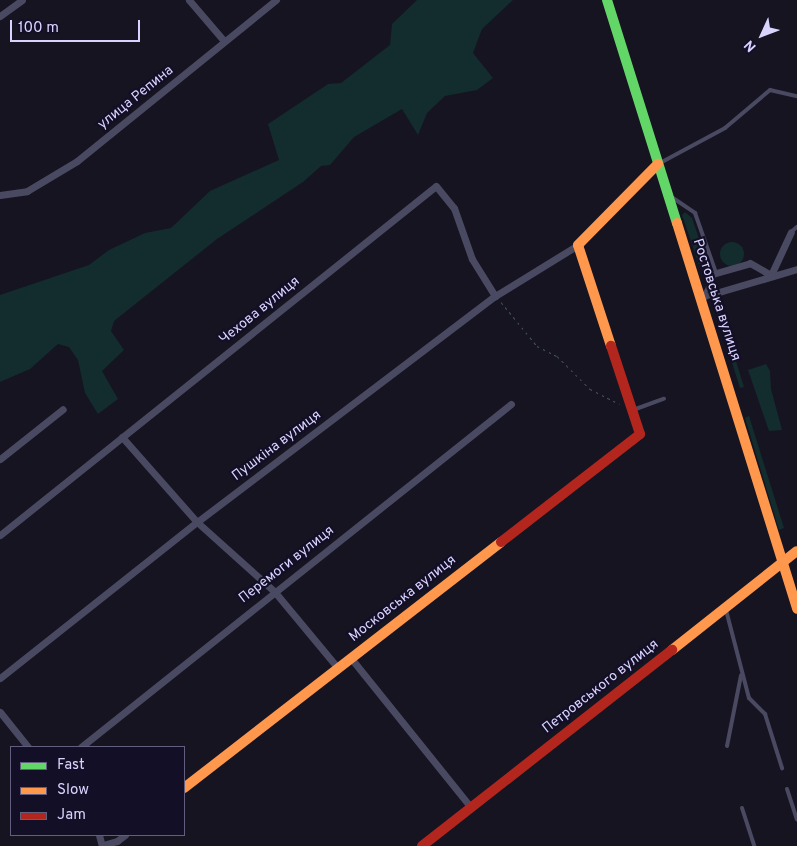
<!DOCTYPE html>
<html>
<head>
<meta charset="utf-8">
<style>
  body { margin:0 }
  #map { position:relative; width:797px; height:846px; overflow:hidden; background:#161421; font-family:Overpass,sans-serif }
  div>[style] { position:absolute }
  .green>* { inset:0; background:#132c2d }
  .round { border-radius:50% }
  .path>* { height:1px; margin-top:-0.5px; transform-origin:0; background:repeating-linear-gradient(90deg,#44505f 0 2.5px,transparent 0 6.5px) }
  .lane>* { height:4px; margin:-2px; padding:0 2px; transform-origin:2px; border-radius:2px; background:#4a4962 }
  .street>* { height:7px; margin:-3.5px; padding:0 3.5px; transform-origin:3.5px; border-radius:3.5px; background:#4a4962 }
  .fast>* { height:10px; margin:-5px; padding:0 5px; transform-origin:5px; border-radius:5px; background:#63d668 }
  .slow>* { height:10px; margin:-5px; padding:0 5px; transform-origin:5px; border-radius:5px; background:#ff974d }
  .jam>* { height:10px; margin:-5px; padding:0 5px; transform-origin:5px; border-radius:5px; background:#b3261e }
  span { translate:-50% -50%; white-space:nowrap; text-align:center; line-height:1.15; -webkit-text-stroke:4.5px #130f26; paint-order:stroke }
  .street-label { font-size:14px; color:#d9d4ff }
  .legend { position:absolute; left:10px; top:746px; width:175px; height:90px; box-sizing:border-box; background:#130f26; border:1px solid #625e7d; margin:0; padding:6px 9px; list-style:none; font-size:15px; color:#d9d4ff }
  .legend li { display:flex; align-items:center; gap:10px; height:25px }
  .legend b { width:25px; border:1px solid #625e7d }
  .north { position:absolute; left:737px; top:10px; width:50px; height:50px; -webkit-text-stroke:4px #130f26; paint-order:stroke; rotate:227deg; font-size:14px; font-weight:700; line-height:20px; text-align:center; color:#d9d4ff }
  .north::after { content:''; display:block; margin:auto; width:18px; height:22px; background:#d9d4ff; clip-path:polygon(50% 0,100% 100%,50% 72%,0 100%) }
  .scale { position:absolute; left:10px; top:20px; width:130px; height:22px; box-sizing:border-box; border:2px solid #d9d4ff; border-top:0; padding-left:6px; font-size:15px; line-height:18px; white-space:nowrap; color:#d9d4ff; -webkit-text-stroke:4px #130f26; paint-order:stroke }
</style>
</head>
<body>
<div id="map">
  <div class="green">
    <i style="clip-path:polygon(417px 0,513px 0,482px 29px,473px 53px,493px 78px,477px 90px,445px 96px,427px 113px,418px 135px,402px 109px,354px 137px,330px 165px,321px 166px,303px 182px,217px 239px,114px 321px,111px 331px,124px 350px,102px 371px,118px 399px,98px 414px,85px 393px,78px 360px,69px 347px,58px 344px,30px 369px,0 382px,0 295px,89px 265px,109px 250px,145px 233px,171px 228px,210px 191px,279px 160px,268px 124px,328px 84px,341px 83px,390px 45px,392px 24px)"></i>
    <i style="clip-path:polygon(685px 212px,692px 218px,708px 265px,705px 271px,700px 268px,682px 215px)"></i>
    <i class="round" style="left:720px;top:242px;width:24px;height:24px"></i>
    <i style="clip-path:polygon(720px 310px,744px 387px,740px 388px,716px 311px)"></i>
    <i style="clip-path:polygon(766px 364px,770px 371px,771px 389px,782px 430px,769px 431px,748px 370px)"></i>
    <i style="clip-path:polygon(749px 416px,784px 528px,779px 530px,745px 418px)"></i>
  </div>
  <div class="path">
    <i style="left:501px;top:302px;width:57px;rotate:50.7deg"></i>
    <i style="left:537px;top:346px;width:22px;rotate:27deg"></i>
    <i style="left:557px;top:356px;width:47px;rotate:45deg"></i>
    <i style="left:590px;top:389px;width:33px;rotate:27deg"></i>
  </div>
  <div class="lane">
    <i style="left:660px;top:163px;width:74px;rotate:-28.3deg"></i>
    <i style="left:725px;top:128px;width:59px;rotate:-40.2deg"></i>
    <i style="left:770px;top:90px;width:28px;rotate:13deg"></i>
    <i style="left:673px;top:198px;width:27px;rotate:34deg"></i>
    <i style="left:695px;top:213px;width:64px;rotate:70.7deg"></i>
    <i style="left:716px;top:273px;width:25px;rotate:119deg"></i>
    <i style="left:791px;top:232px;width:8px;rotate:-40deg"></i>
    <i style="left:633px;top:410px;width:33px;rotate:-20deg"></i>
    <i style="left:726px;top:610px;width:91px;rotate:75.4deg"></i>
    <i style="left:749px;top:698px;width:23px;rotate:45deg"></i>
    <i style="left:765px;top:714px;width:57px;rotate:72.5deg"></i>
    <i style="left:727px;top:746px;width:72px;rotate:-78.8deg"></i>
    <i style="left:787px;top:789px;width:32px;rotate:72deg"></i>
    <i style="left:742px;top:808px;width:40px;rotate:72deg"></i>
  </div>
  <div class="street">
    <i style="left:189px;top:0;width:54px;rotate:49.5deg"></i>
    <i style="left:0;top:16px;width:27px;rotate:-36deg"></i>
    <i style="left:0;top:195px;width:27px;rotate:-8deg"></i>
    <i style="left:27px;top:191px;width:58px;rotate:-31deg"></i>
    <i style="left:77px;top:161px;width:256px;rotate:-39deg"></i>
    <i style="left:716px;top:273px;width:35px;rotate:-16deg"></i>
    <i style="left:750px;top:263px;width:24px;rotate:30deg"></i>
    <i style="left:771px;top:275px;width:47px;rotate:-65.1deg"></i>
    <i style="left:702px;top:297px;width:99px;rotate:-16.4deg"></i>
    <i style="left:122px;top:437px;width:113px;rotate:48.6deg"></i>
    <i style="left:197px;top:522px;width:103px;rotate:41.9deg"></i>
    <i style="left:274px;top:591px;width:99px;rotate:50.3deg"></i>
    <i style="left:0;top:459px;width:80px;rotate:-38.4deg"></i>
    <i style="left:0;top:535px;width:558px;rotate:-38.68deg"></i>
    <i style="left:436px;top:186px;width:28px;rotate:51deg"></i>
    <i style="left:454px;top:208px;width:54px;rotate:70.6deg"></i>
    <i style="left:472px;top:259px;width:44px;rotate:58.1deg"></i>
    <i style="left:350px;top:657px;width:191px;rotate:51.2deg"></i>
    <i style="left:0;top:678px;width:251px;rotate:-38.4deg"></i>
    <i style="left:197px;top:522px;width:374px;rotate:-37.2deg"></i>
    <i style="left:495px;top:296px;width:97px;rotate:-31.6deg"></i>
    <i style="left:0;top:712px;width:45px;rotate:51.3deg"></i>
    <i style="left:81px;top:747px;width:550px;rotate:-38.58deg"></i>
    <i style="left:99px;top:835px;width:11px;rotate:75deg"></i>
    <i style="left:103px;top:845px;width:15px;rotate:-16deg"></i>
    <i style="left:117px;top:841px;width:10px;rotate:-37deg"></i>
  </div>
  <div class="fast">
    <i style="left:607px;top:0;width:234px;rotate:72.6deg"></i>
  </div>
  <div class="slow">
    <i style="left:677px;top:223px;width:404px;rotate:72.7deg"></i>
    <i style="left:611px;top:346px;width:106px;rotate:-108.1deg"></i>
    <i style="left:578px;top:245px;width:114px;rotate:-45.4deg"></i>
    <i style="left:672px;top:650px;width:159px;rotate:-38.4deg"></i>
    <i style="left:184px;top:788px;width:401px;rotate:-37.8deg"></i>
  </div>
  <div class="jam">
    <i style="left:501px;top:542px;width:176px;rotate:-37.8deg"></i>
    <i style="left:640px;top:434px;width:93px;rotate:-108.2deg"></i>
    <i style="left:422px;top:846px;width:318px;rotate:-38.1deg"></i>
  </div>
  <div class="street-label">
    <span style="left:136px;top:98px;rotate:-39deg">улица Репина</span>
    <span style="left:716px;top:300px;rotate:72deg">Ростовська вулиця</span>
    <span style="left:260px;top:311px;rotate:-39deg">Чехова вулиця</span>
    <span style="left:277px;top:446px;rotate:-37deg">Пушкіна вулиця</span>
    <span style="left:287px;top:565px;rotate:-38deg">Перемоги вулиця</span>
    <span style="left:403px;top:599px;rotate:-38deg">Московська вулиця</span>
    <span style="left:601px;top:687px;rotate:-38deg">Петровського вулиця</span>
  </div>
  <ul class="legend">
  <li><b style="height:6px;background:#63d668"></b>Fast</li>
  <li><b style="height:6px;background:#ff974d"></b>Slow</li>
  <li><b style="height:6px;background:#b3261e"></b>Jam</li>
  </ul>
  <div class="north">N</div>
  <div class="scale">100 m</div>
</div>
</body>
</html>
